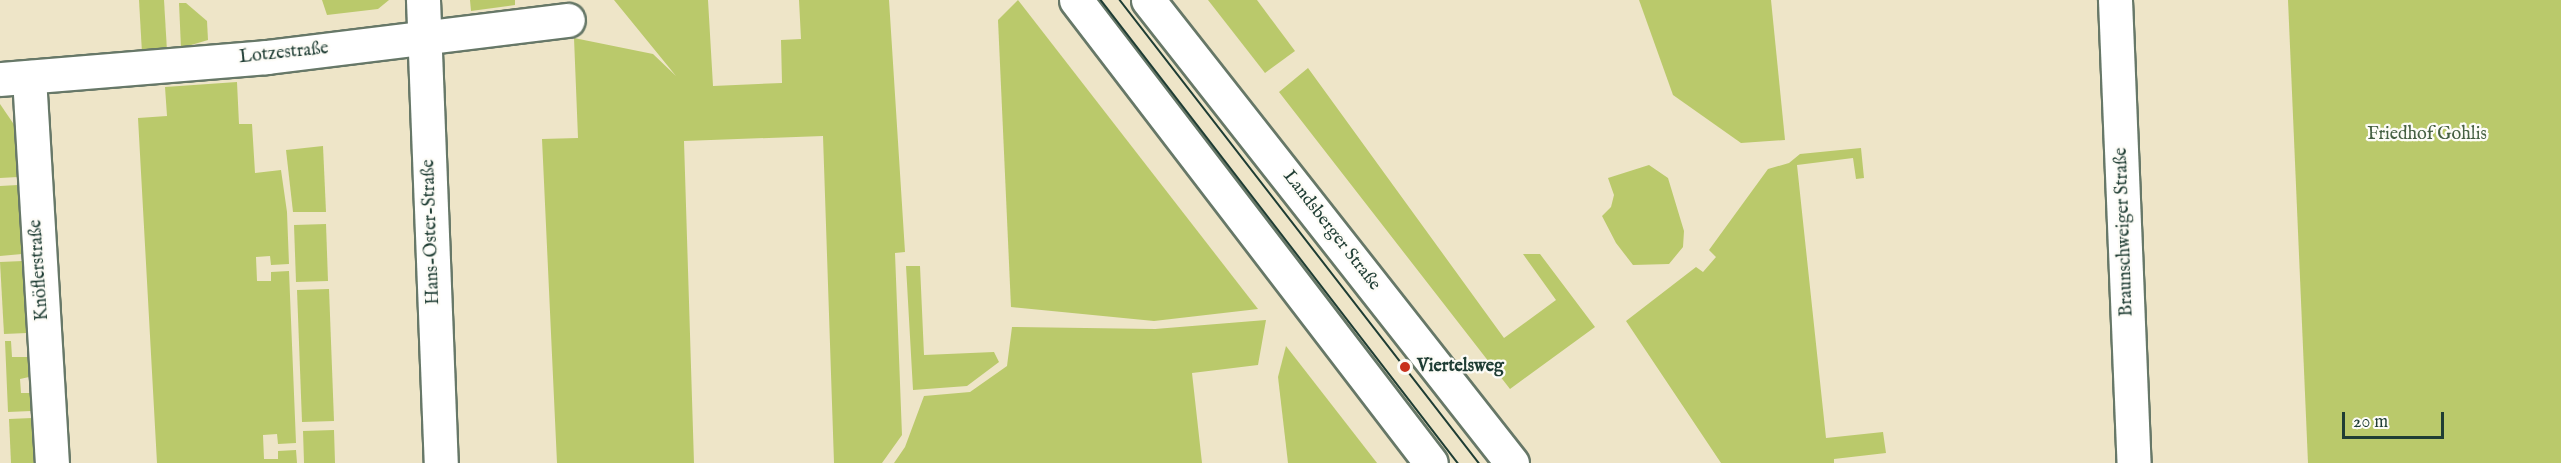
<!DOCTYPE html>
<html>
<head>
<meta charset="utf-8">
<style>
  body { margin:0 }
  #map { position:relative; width:2561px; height:463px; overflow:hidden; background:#eee5c8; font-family:"IM FELL English",serif }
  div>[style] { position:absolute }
  .green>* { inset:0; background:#bac96b }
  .roads { filter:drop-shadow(2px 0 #677868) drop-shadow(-2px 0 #677868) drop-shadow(0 2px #677868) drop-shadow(0 -2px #677868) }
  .minor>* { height:33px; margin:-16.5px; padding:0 16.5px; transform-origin:16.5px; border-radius:16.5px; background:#fff }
  .secondary>* { height:33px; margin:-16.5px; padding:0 16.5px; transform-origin:16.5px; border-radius:16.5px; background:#fff }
  .tram>* { height:1.5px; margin:-0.75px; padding:0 0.75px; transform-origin:0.75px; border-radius:0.75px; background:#1f3d34 }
  .dots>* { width:16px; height:16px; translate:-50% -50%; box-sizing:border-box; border:3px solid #fdfcf7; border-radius:50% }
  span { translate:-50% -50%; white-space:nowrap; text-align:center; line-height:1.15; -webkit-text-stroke:4.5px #fdfcf7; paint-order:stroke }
  .street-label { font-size:18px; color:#1f3d34 }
  .park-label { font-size:18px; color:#466042 }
  .poi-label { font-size:18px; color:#1f3d34; font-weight:700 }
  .left { translate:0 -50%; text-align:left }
  .scale { position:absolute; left:2342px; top:412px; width:102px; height:27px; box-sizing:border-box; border:3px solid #1f3d34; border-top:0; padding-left:8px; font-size:18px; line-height:21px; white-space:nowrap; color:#1f3d34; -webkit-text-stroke:4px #fdfcf7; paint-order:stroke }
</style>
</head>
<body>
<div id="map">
  <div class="green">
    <i style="clip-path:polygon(139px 0,164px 0,167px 51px,142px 53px)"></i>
    <i style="clip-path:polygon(322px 0,389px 0,378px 9px,327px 15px)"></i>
    <i style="clip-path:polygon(470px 0,515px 0,515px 5px,471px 11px)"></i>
    <i style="clip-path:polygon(614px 0,708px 0,713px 86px,782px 83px,781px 40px,801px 39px,799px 0,889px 0,905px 252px,895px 253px,902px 435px,882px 463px,834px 463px,823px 136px,684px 141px,694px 463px,557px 463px,542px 139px,578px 138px,574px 38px,653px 54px,676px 76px)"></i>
    <i style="clip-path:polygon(1018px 0,1258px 309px,1154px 321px,1011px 307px,998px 20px)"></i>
    <i style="clip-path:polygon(1208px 0,1257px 0,1295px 51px,1265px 73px)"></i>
    <i style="clip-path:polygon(1639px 0,1771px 0,1785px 140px,1741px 143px,1673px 95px)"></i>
    <i style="clip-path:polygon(2288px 0,2561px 0,2561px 463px,2308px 463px)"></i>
    <i style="clip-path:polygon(179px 3px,186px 3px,207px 21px,208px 40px,181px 48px)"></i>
    <i style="clip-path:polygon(1308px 68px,1504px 338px,1556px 300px,1523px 254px,1540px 254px,1595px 327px,1510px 389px,1279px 92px)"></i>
    <i style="clip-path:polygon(237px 82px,239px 124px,252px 124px,255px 173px,281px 170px,287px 212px,289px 264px,271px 265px,270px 256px,256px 257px,257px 281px,271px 281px,271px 272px,289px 271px,296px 443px,278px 444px,277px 434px,263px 435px,264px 459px,278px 459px,278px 451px,296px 450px,297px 463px,157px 463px,138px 118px,167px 116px,165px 87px)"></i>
    <i style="clip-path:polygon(0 104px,15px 126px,18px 177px,0 178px)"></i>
    <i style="clip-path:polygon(323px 146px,326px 212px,293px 212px,286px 150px)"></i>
    <i style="clip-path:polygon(1861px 148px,1864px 178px,1856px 179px,1853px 158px,1797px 165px,1826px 438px,1883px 432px,1886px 453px,1834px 459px,1834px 463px,1721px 463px,1626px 321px,1696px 267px,1703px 272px,1716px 257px,1709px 250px,1768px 169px,1789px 163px,1800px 154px)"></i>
    <i style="clip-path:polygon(1649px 165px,1668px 178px,1684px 231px,1683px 247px,1669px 264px,1633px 265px,1616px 243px,1602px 216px,1611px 207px,1614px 195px,1608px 178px)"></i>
    <i style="clip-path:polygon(18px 185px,22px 254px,0 256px,0 186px)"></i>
    <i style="clip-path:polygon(326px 224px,328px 281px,296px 282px,294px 225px)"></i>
    <i style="clip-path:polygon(23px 261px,27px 333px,4px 334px,0 262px)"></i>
    <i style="clip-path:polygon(906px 266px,920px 266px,924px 355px,994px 352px,999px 362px,967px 386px,913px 390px)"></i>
    <i style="clip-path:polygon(329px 289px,334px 421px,302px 422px,297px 290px)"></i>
    <i style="clip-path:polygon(1266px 320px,1258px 365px,1192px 373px,1202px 463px,894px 463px,905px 447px,924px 396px,970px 392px,1007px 366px,1012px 327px,1155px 329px)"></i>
    <i style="clip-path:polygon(5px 341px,11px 341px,12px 357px,28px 357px,29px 377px,20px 379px,21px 393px,30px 393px,31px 411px,8px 412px)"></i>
    <i style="clip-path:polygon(1286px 346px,1377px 463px,1288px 463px,1278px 377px)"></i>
    <i style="clip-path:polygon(32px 418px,34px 463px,11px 463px,9px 419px)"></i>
    <i style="clip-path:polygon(334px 430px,335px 463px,304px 463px,303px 431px)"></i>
  </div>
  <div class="roads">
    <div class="minor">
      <i style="left:423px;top:0;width:463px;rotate:87.8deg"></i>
      <i style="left:2115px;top:0;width:463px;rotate:87.7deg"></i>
      <i style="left:29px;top:77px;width:387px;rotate:86.6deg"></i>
      <i style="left:0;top:79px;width:267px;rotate:-4.7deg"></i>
      <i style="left:266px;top:57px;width:304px;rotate:-7deg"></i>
    </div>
    <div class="secondary">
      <i style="left:1076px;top:0;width:583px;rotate:52.52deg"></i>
      <i style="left:1148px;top:0;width:589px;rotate:51.83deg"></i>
    </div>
  </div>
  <div class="tram">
    <i style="left:1101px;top:0;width:585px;rotate:52.37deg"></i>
    <i style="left:1120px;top:0;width:586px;rotate:52.21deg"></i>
  </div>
  <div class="dots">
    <i style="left:1405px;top:367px;background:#c8321e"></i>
  </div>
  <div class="street-label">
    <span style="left:284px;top:54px;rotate:-6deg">Lotzestraße</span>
    <span style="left:1331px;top:231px;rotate:52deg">Landsberger Straße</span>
    <span style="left:432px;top:232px;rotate:-92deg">Hans-Oster-Straße</span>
    <span style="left:2125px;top:232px;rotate:-92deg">Braunschweiger Straße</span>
    <span style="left:40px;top:270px;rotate:-94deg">Knöflerstraße</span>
  </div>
  <div class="park-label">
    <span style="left:2427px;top:135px">Friedhof Gohlis</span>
  </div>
  <div class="poi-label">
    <span class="left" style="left:1417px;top:367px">Viertelsweg</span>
  </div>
  <div class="scale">20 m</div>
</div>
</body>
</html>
